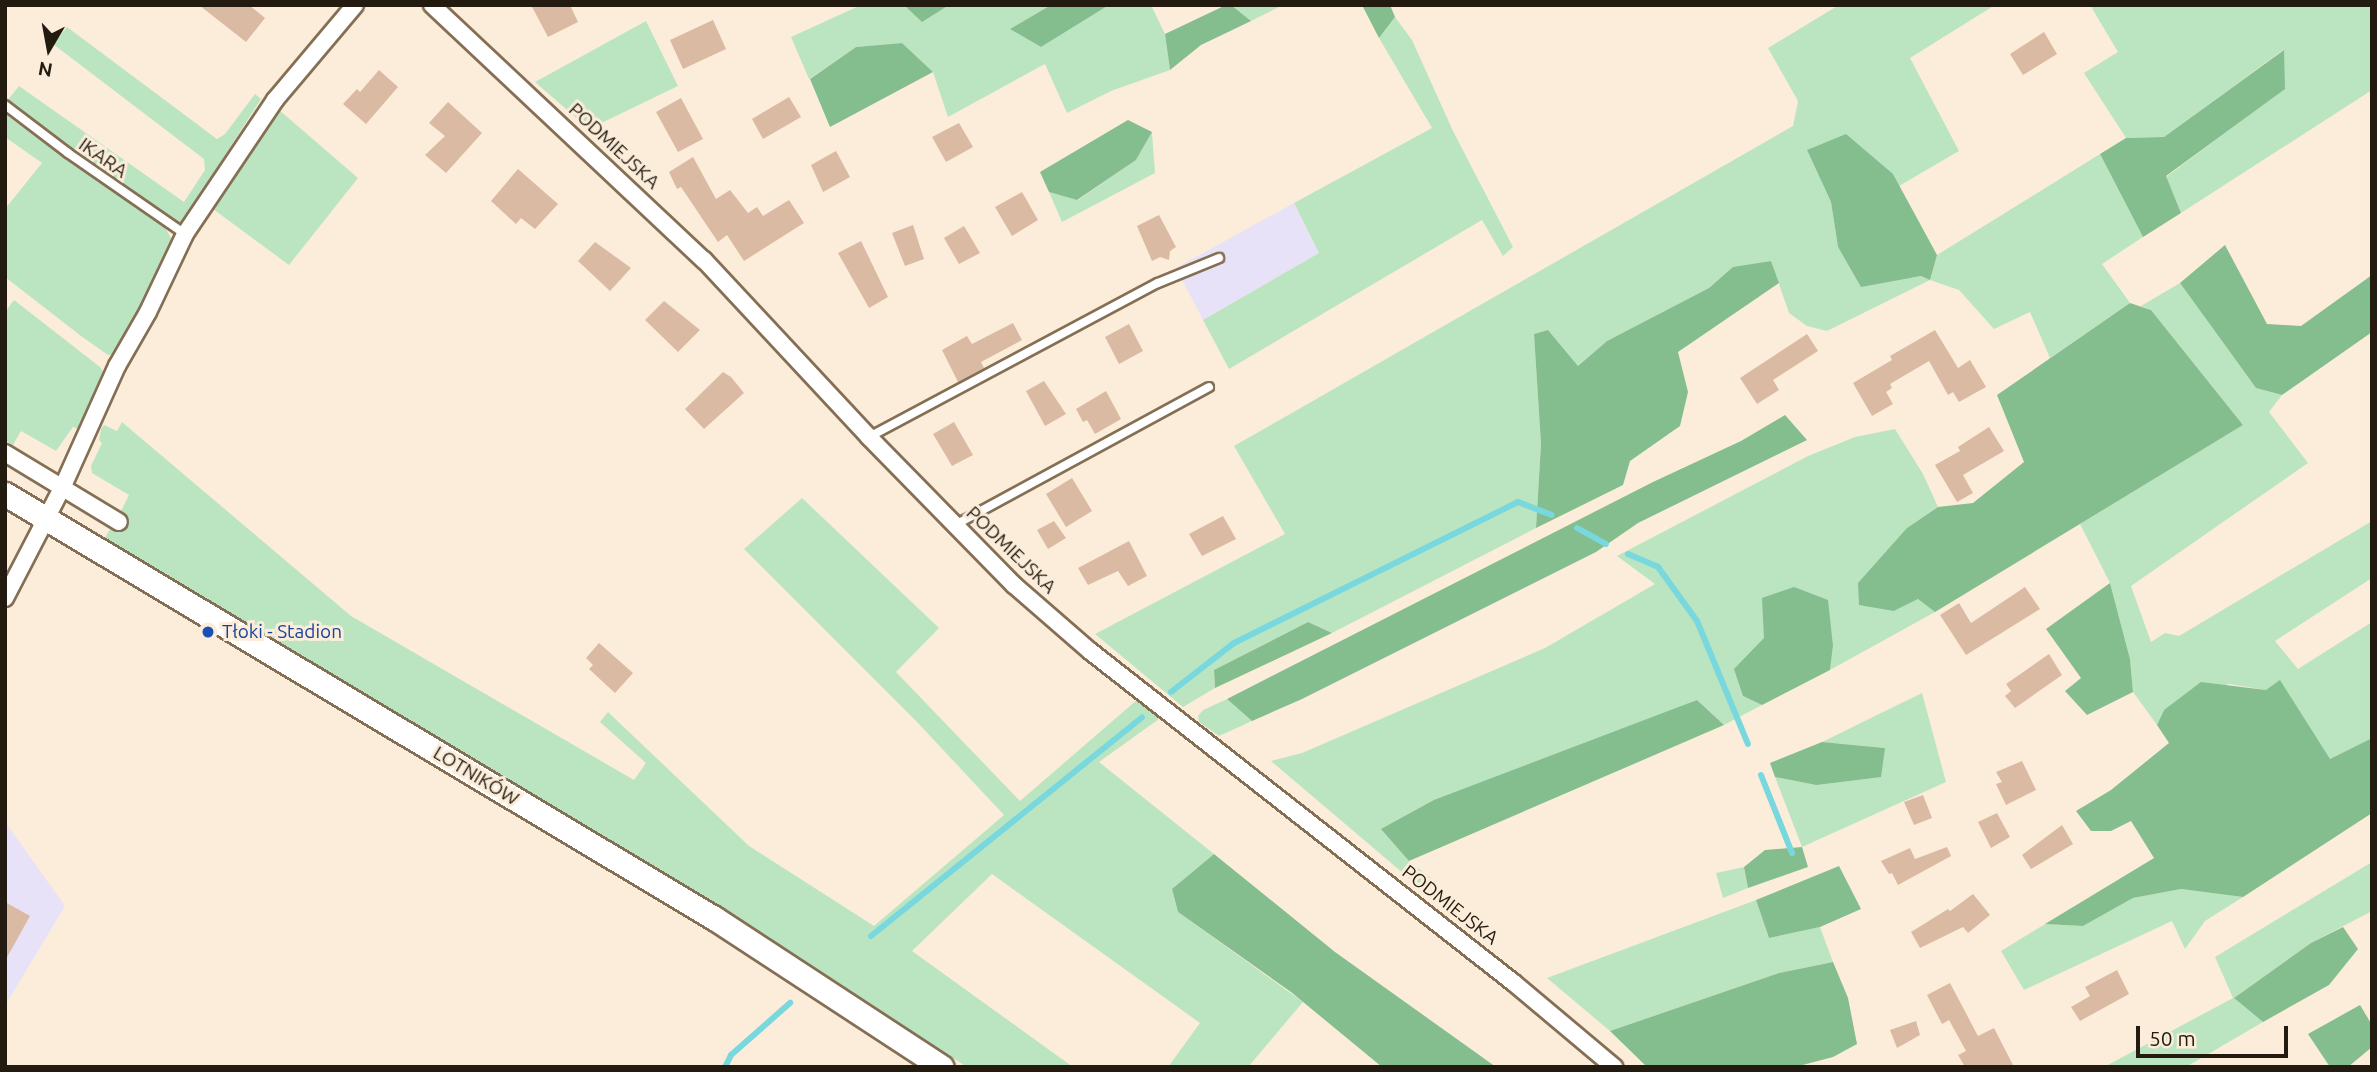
<!DOCTYPE html>
<html>
<head>
<meta charset="utf-8">
<style>
  body { margin:0 }
  #map { position:relative; width:2377px; height:1072px; overflow:hidden; background:#fceddb; font-family:Ubuntu,sans-serif }
  div>[style] { position:absolute }
  .industrial>* { inset:0; background:#e7e2f8 }
  .green>* { inset:0; background:#bbe5c1 }
  .forest>* { inset:0; background:#84bd8e }
  .stream>* { height:6px; margin:-3px; padding:0 3px; transform-origin:3px; border-radius:3px; background:#79d7de }
  .building>* { inset:0; background:#dabaa3 }
  .roads { filter:drop-shadow(2px 0 #856f54) drop-shadow(-2px 0 #856f54) drop-shadow(0 2px #856f54) drop-shadow(0 -2px #856f54) }
  .lane>* { height:8px; margin:-4px; padding:0 4px; transform-origin:4px; border-radius:4px; background:#fff }
  .street>* { height:16px; margin:-8px; padding:0 8px; transform-origin:8px; border-radius:8px; background:#fff }
  .secondary>* { height:23px; margin:-11.5px; padding:0 11.5px; transform-origin:11.5px; border-radius:11.5px; background:#fff }
  .dots>* { width:19px; height:19px; translate:-50% -50%; box-sizing:border-box; border:4px solid #fceddb; border-radius:50% }
  span { translate:-50% -50%; white-space:nowrap; text-align:center; line-height:1.15; -webkit-text-stroke:6px #fceddb; paint-order:stroke }
  .street-label { font-size:19px; color:#231b10 }
  .transit-label { font-size:19px; color:#164399 }
  .left { translate:0 -50%; text-align:left }
  .frame { position:absolute; inset:0; border:7px solid #231b10; pointer-events:none }
  .north { position:absolute; left:14px; top:14px; width:70px; height:70px; -webkit-text-stroke:5px #fceddb; paint-order:stroke; rotate:190deg; font-size:19px; font-weight:700; line-height:28px; text-align:center; color:#231b10 }
  .north::after { content:''; display:block; margin:auto; width:24px; height:32px; background:#231b10; clip-path:polygon(50% 0,100% 100%,50% 72%,0 100%) }
  .scale { position:absolute; left:2136px; top:1026px; width:152px; height:32px; box-sizing:border-box; border:4px solid #231b10; border-top:0; padding-left:9px; font-size:21px; line-height:24px; white-space:nowrap; color:#231b10; -webkit-text-stroke:5px #fceddb; paint-order:stroke }
</style>
</head>
<body>
<div id="map">
  <div class="industrial">
    <i style="clip-path:polygon(1294px 203px,1319px 253px,1203px 320px,1176px 268px)"></i>
    <i style="clip-path:polygon(5px 822px,65px 906px,5px 1006px)"></i>
  </div>
  <div class="green">
    <i style="clip-path:polygon(861px 5px,904px 5px,922px 21px,949px 5px,1051px 5px,1010px 29px,1041px 47px,1109px 5px,1151px 5px,1165px 34px,1170px 70px,1111px 91px,1067px 113px,1045px 64px,948px 117px,933px 72px,902px 43px,856px 47px,809px 79px,791px 37px)"></i>
    <i style="clip-path:polygon(1231px 5px,1283px 5px,1251px 21px)"></i>
    <i style="clip-path:polygon(1839px 5px,1995px 5px,1910px 58px,1959px 151px,1899px 186px,1893px 174px,1807px 150px,1831px 202px,1838px 247px,1861px 286px,1921px 276px,1930px 280px,1937px 255px,2100px 154px,2143px 237px,2102px 264px,2130px 303px,2050px 358px,2030px 312px,1994px 329px,1959px 290px,1930px 280px,1827px 331px,1807px 326px,1789px 313px,1771px 261px,1733px 268px,1709px 288px,1607px 341px,1578px 366px,1548px 330px,1534px 334px,1541px 444px,1536px 528px,1332px 633px,1308px 622px,1214px 670px,1215px 688px,1183px 707px,1095px 634px,1285px 534px,1234px 446px,1793px 126px,1798px 101px,1768px 48px)"></i>
    <i style="clip-path:polygon(2090px 5px,2372px 5px,2372px 90px,2181px 213px,2166px 177px,2284px 89px,2283px 50px,2164px 137px,2126px 138px,2084px 73px,2118px 52px)"></i>
    <i style="clip-path:polygon(1395px 17px,1412px 40px,1453px 131px,1513px 247px,1503px 256px,1482px 220px,1229px 369px,1203px 320px,1319px 253px,1294px 203px,1432px 128px,1379px 38px)"></i>
    <i style="clip-path:polygon(646px 21px,678px 86px,589px 129px,535px 82px)"></i>
    <i style="clip-path:polygon(67px 27px,217px 139px,225px 134px,255px 94px,261px 99px,182px 222px,176px 223px,7px 101px,19px 86px,184px 202px,205px 170px,204px 159px,53px 44px)"></i>
    <i style="clip-path:polygon(278px 109px,358px 178px,289px 265px,213px 209px)"></i>
    <i style="clip-path:polygon(5px 114px,166px 229px,171px 238px,171px 246px,114px 354px,108px 355px,81px 336px,5px 277px,5px 209px,42px 163px,5px 137px)"></i>
    <i style="clip-path:polygon(1152px 132px,1155px 173px,1062px 222px,1049px 192px,1078px 200px,1136px 160px)"></i>
    <i style="clip-path:polygon(2180px 283px,2256px 388px,2282px 395px,2269px 412px,2308px 463px,2131px 586px,2151px 642px,2165px 633px,2179px 636px,2372px 521px,2372px 578px,2275px 641px,2298px 669px,2372px 622px,2372px 738px,2330px 759px,2266px 690px,2229px 684px,2164px 710px,2157px 725px,2133px 692px,2130px 659px,2110px 583px,2080px 524px,2243px 425px,2151px 310px,2141px 306px)"></i>
    <i style="clip-path:polygon(14px 300px,100px 367px,105px 375px,78px 429px,73px 427px,56px 451px,21px 431px,13px 445px,8px 442px,5px 445px,5px 312px)"></i>
    <i style="clip-path:polygon(122px 422px,351px 616px,634px 780px,646px 763px,600px 722px,608px 712px,749px 846px,874px 926px,1004px 815px,918px 723px,744px 549px,802px 498px,939px 628px,896px 672px,1020px 801px,1138px 699px,1159px 719px,1099px 762px,1214px 854px,1172px 889px,1178px 912px,1303px 1002px,1248px 1067px,1168px 1067px,1200px 1023px,992px 874px,912px 951px,1073px 1067px,967px 1067px,734px 917px,103px 541px,110px 529px,117px 532px,126px 515px,121px 511px,129px 495px,92px 473px,91px 466px,102px 443px,99px 440px,101px 429px,104px 425px,117px 431px)"></i>
    <i style="clip-path:polygon(1895px 429px,1923px 474px,1938px 507px,1907px 528px,1894px 611px,1918px 599px,1935px 612px,1830px 670px,1833px 646px,1764px 638px,1743px 696px,1762px 705px,1724px 725px,1697px 700px,1382px 829px,1409px 861px,1435px 881px,1417px 885px,1271px 761px,1302px 753px,1545px 648px,1655px 584px,1617px 556px,1808px 456px,1855px 437px)"></i>
    <i style="clip-path:polygon(1922px 693px,1946px 782px,1802px 847px,1775px 777px,1816px 785px,1885px 748px,1822px 742px)"></i>
    <i style="clip-path:polygon(1227px 699px,1252px 721px,1219px 736px,1199px 722px,1198px 716px,1203px 710px)"></i>
    <i style="clip-path:polygon(2372px 862px,2372px 911px,2311px 943px,2234px 998px,2263px 1022px,2186px 1067px,2104px 1067px,2233px 998px,2215px 957px)"></i>
    <i style="clip-path:polygon(1744px 867px,1748px 888px,1723px 898px,1716px 873px)"></i>
    <i style="clip-path:polygon(2181px 889px,2243px 897px,2205px 921px,2185px 949px,2172px 921px,2024px 990px,2001px 951px,2045px 924px,2083px 926px,2133px 898px)"></i>
    <i style="clip-path:polygon(1756px 900px,1769px 938px,1820px 927px,1833px 962px,1779px 973px,1610px 1031px,1547px 978px)"></i>
  </div>
  <div class="forest">
    <i style="clip-path:polygon(904px 5px,949px 5px,922px 22px)"></i>
    <i style="clip-path:polygon(1051px 5px,1109px 5px,1041px 47px,1010px 29px)"></i>
    <i style="clip-path:polygon(1226px 5px,1231px 5px,1251px 21px,1201px 45px,1170px 70px,1165px 34px)"></i>
    <i style="clip-path:polygon(1362px 5px,1390px 5px,1395px 17px,1379px 38px)"></i>
    <i style="clip-path:polygon(902px 43px,933px 72px,830px 127px,810px 79px,856px 47px)"></i>
    <i style="clip-path:polygon(2284px 50px,2285px 89px,2166px 176px,2181px 213px,2143px 237px,2100px 154px,2126px 138px,2164px 137px)"></i>
    <i style="clip-path:polygon(1128px 120px,1152px 132px,1136px 160px,1077px 200px,1049px 192px,1040px 172px)"></i>
    <i style="clip-path:polygon(1846px 134px,1893px 174px,1937px 255px,1930px 280px,1921px 276px,1861px 287px,1838px 247px,1831px 202px,1807px 150px)"></i>
    <i style="clip-path:polygon(2225px 245px,2267px 324px,2301px 326px,2372px 275px,2372px 332px,2282px 395px,2256px 388px,2180px 283px)"></i>
    <i style="clip-path:polygon(1771px 261px,1779px 283px,1678px 352px,1688px 392px,1680px 426px,1630px 461px,1623px 485px,1536px 528px,1541px 444px,1534px 334px,1548px 330px,1578px 366px,1607px 341px,1709px 288px,1733px 267px)"></i>
    <i style="clip-path:polygon(2130px 303px,2151px 310px,2243px 425px,1935px 612px,1918px 599px,1894px 611px,1859px 605px,1858px 583px,1907px 528px,1938px 507px,1973px 503px,2024px 462px,1997px 395px)"></i>
    <i style="clip-path:polygon(1785px 415px,1807px 440px,1638px 523px,1596px 552px,1302px 699px,1252px 721px,1227px 699px,1653px 482px,1741px 441px)"></i>
    <i style="clip-path:polygon(2110px 583px,2130px 659px,2133px 692px,2087px 715px,2065px 691px,2081px 678px,2046px 629px)"></i>
    <i style="clip-path:polygon(1794px 587px,1828px 600px,1833px 646px,1830px 670px,1762px 705px,1743px 696px,1734px 669px,1764px 638px,1762px 598px)"></i>
    <i style="clip-path:polygon(1308px 622px,1332px 633px,1215px 688px,1214px 670px)"></i>
    <i style="clip-path:polygon(2280px 680px,2330px 759px,2372px 738px,2372px 813px,2243px 897px,2181px 889px,2133px 898px,2083px 926px,2045px 924px,2154px 858px,2131px 821px,2111px 831px,2091px 831px,2076px 811px,2111px 790px,2169px 743px,2157px 725px,2164px 710px,2201px 682px,2266px 690px)"></i>
    <i style="clip-path:polygon(1697px 700px,1724px 725px,1409px 861px,1381px 829px,1434px 800px)"></i>
    <i style="clip-path:polygon(1822px 742px,1885px 748px,1881px 777px,1816px 785px,1775px 777px,1770px 763px)"></i>
    <i style="clip-path:polygon(1802px 847px,1808px 867px,1748px 888px,1744px 867px,1765px 850px)"></i>
    <i style="clip-path:polygon(1214px 854px,1335px 952px,1496px 1067px,1382px 1067px,1291px 992px,1178px 912px,1172px 889px)"></i>
    <i style="clip-path:polygon(1839px 866px,1861px 909px,1820px 927px,1769px 938px,1756px 900px)"></i>
    <i style="clip-path:polygon(2343px 927px,2358px 949px,2329px 985px,2263px 1022px,2234px 998px,2311px 943px)"></i>
    <i style="clip-path:polygon(1833px 962px,1848px 998px,1857px 1044px,1833px 1057px,1795px 1067px,1647px 1067px,1610px 1031px,1779px 973px)"></i>
    <i style="clip-path:polygon(2360px 1005px,2372px 1025px,2372px 1047px,2348px 1067px,2330px 1067px,2308px 1034px)"></i>
  </div>
  <div class="stream">
    <i style="left:1577px;top:528px;width:33px;rotate:29deg"></i>
    <i style="left:1628px;top:554px;width:33px;rotate:23deg"></i>
    <i style="left:1658px;top:567px;width:67px;rotate:54.2deg"></i>
    <i style="left:1697px;top:621px;width:133px;rotate:67.5deg"></i>
    <i style="left:1171px;top:692px;width:80px;rotate:-37.9deg"></i>
    <i style="left:1234px;top:643px;width:317px;rotate:-26.4deg"></i>
    <i style="left:1518px;top:502px;width:36px;rotate:21deg"></i>
    <i style="left:1761px;top:775px;width:84px;rotate:68.3deg"></i>
    <i style="left:871px;top:936px;width:348px;rotate:-38.9deg"></i>
    <i style="left:725px;top:1067px;width:13px;rotate:-63deg"></i>
    <i style="left:731px;top:1055px;width:79px;rotate:-41.4deg"></i>
  </div>
  <div class="building">
    <i style="clip-path:polygon(199px 5px,249px 5px,265px 18px,246px 42px)"></i>
    <i style="clip-path:polygon(531px 5px,570px 5px,578px 22px,548px 37px)"></i>
    <i style="clip-path:polygon(713px 20px,726px 49px,683px 69px,670px 40px)"></i>
    <i style="clip-path:polygon(2044px 32px,2057px 54px,2023px 75px,2010px 54px)"></i>
    <i style="clip-path:polygon(379px 70px,398px 87px,366px 124px,343px 104px,357px 89px,360px 92px)"></i>
    <i style="clip-path:polygon(789px 97px,801px 117px,763px 139px,752px 119px)"></i>
    <i style="clip-path:polygon(681px 98px,703px 139px,678px 152px,656px 112px)"></i>
    <i style="clip-path:polygon(448px 102px,482px 133px,446px 173px,425px 155px,445px 136px,429px 123px)"></i>
    <i style="clip-path:polygon(959px 123px,973px 147px,946px 162px,932px 137px)"></i>
    <i style="clip-path:polygon(836px 151px,850px 177px,823px 192px,811px 165px)"></i>
    <i style="clip-path:polygon(693px 157px,716px 199px,730px 190px,748px 213px,757px 207px,763px 216px,789px 200px,804px 223px,744px 261px,727px 235px,718px 242px,681px 187px,677px 189px,669px 172px)"></i>
    <i style="clip-path:polygon(518px 169px,558px 204px,535px 229px,521px 218px,516px 224px,491px 201px)"></i>
    <i style="clip-path:polygon(1022px 192px,1038px 220px,1012px 236px,995px 207px)"></i>
    <i style="clip-path:polygon(1159px 215px,1176px 247px,1170px 251px,1169px 260px,1160px 257px,1152px 261px,1137px 226px)"></i>
    <i style="clip-path:polygon(913px 225px,924px 259px,905px 266px,892px 233px)"></i>
    <i style="clip-path:polygon(964px 226px,980px 253px,959px 264px,944px 238px)"></i>
    <i style="clip-path:polygon(861px 241px,888px 297px,869px 308px,838px 253px)"></i>
    <i style="clip-path:polygon(595px 242px,631px 268px,610px 291px,578px 261px)"></i>
    <i style="clip-path:polygon(664px 301px,700px 330px,678px 352px,645px 320px)"></i>
    <i style="clip-path:polygon(1013px 323px,1022px 340px,981px 362px,984px 368px,958px 382px,942px 350px,967px 336px,972px 344px)"></i>
    <i style="clip-path:polygon(1129px 324px,1143px 351px,1119px 364px,1105px 337px)"></i>
    <i style="clip-path:polygon(1935px 330px,1958px 368px,1970px 360px,1986px 387px,1959px 402px,1953px 392px,1948px 395px,1929px 361px,1890px 384px,1892px 388px,1886px 392px,1893px 404px,1872px 416px,1853px 383px,1892px 360px,1890px 356px)"></i>
    <i style="clip-path:polygon(1807px 334px,1818px 351px,1773px 380px,1779px 390px,1757px 404px,1740px 378px)"></i>
    <i style="clip-path:polygon(723px 372px,731px 377px,744px 393px,704px 429px,685px 409px)"></i>
    <i style="clip-path:polygon(1044px 381px,1066px 414px,1045px 426px,1026px 391px)"></i>
    <i style="clip-path:polygon(1106px 391px,1121px 419px,1095px 434px,1087px 420px,1083px 422px,1076px 409px)"></i>
    <i style="clip-path:polygon(954px 422px,973px 455px,952px 466px,933px 434px)"></i>
    <i style="clip-path:polygon(1989px 427px,2004px 451px,1963px 475px,1973px 493px,1957px 502px,1935px 465px,1960px 451px,1958px 447px)"></i>
    <i style="clip-path:polygon(1072px 478px,1092px 511px,1066px 527px,1046px 494px)"></i>
    <i style="clip-path:polygon(1223px 516px,1236px 539px,1202px 556px,1189px 534px)"></i>
    <i style="clip-path:polygon(1054px 521px,1066px 538px,1048px 549px,1037px 530px)"></i>
    <i style="clip-path:polygon(1129px 541px,1147px 576px,1128px 586px,1118px 571px,1088px 585px,1078px 568px)"></i>
    <i style="clip-path:polygon(2025px 587px,2040px 609px,1966px 655px,1940px 615px,1959px 603px,1971px 623px)"></i>
    <i style="clip-path:polygon(599px 643px,633px 673px,615px 693px,589px 669px,593px 665px,586px 658px)"></i>
    <i style="clip-path:polygon(2049px 654px,2062px 675px,2015px 708px,2005px 696px,2011px 691px,2006px 684px)"></i>
    <i style="clip-path:polygon(2022px 761px,2036px 790px,2006px 805px,1996px 784px,2002px 782px,1996px 772px)"></i>
    <i style="clip-path:polygon(1923px 795px,1932px 818px,1914px 825px,1904px 802px)"></i>
    <i style="clip-path:polygon(1997px 813px,2010px 837px,1991px 848px,1978px 822px)"></i>
    <i style="clip-path:polygon(2062px 825px,2073px 844px,2031px 869px,2022px 855px)"></i>
    <i style="clip-path:polygon(1947px 847px,1951px 856px,1898px 885px,1892px 873px,1889px 874px,1881px 861px,1910px 848px,1915px 859px)"></i>
    <i style="clip-path:polygon(1973px 894px,1990px 915px,1968px 933px,1963px 927px,1920px 948px,1911px 932px,1948px 909px,1950px 911px)"></i>
    <i style="clip-path:polygon(5px 902px,30px 916px,5px 961px)"></i>
    <i style="clip-path:polygon(2117px 970px,2129px 994px,2080px 1021px,2071px 1007px,2090px 996px,2085px 987px)"></i>
    <i style="clip-path:polygon(1950px 983px,1978px 1036px,1994px 1028px,2014px 1067px,1965px 1067px,1958px 1055px,1966px 1051px,1949px 1020px,1942px 1024px,1927px 995px)"></i>
    <i style="clip-path:polygon(1916px 1021px,1920px 1035px,1897px 1048px,1890px 1030px)"></i>
  </div>
  <div class="roads">
    <div class="lane">
      <i style="left:5px;top:105px;width:79px;rotate:37.3deg"></i>
      <i style="left:68px;top:153px;width:142px;rotate:34.7deg"></i>
      <i style="left:869px;top:437px;width:327px;rotate:-28.1deg"></i>
      <i style="left:1158px;top:283px;width:66px;rotate:-22.3deg"></i>
      <i style="left:955px;top:525px;width:289px;rotate:-28.5deg"></i>
    </div>
    <div class="street">
      <i style="left:432px;top:5px;width:373px;rotate:43.2deg"></i>
      <i style="left:704px;top:260px;width:242px;rotate:47deg"></i>
      <i style="left:869px;top:437px;width:207px;rotate:45.6deg"></i>
      <i style="left:1014px;top:585px;width:101px;rotate:41deg"></i>
      <i style="left:1090px;top:651px;width:539px;rotate:38.06deg"></i>
      <i style="left:1514px;top:983px;width:131px;rotate:40deg"></i>
      <i style="left:5px;top:453px;width:133px;rotate:31.2deg"></i>
      <i style="left:5px;top:598px;width:126px;rotate:-62.6deg"></i>
      <i style="left:63px;top:486px;width:132px;rotate:-65.8deg"></i>
      <i style="left:117px;top:366px;width:62px;rotate:-60.1deg"></i>
      <i style="left:148px;top:312px;width:86px;rotate:-64.6deg"></i>
      <i style="left:185px;top:234px;width:161px;rotate:-56.1deg"></i>
      <i style="left:275px;top:100px;width:124px;rotate:-49.9deg"></i>
    </div>
    <div class="secondary">
      <i style="left:5px;top:494px;width:826px;rotate:30.88deg"></i>
      <i style="left:714px;top:918px;width:272px;rotate:33.2deg"></i>
    </div>
  </div>
  <div class="dots">
    <i style="left:208px;top:632px;background:#1a4fb4"></i>
  </div>
  <div class="street-label">
    <span style="left:614px;top:146px;rotate:43deg">PODMIEJSKA</span>
    <span style="left:103px;top:158px;rotate:35deg">IKARA</span>
    <span style="left:1011px;top:550px;rotate:44deg">PODMIEJSKA</span>
    <span style="left:476px;top:776px;rotate:31deg">LOTNIKÓW</span>
    <span style="left:1450px;top:905px;rotate:38deg">PODMIEJSKA</span>
  </div>
  <div class="transit-label">
    <span class="left" style="left:222px;top:632px">Tłoki - Stadion</span>
  </div>
  <div class="frame"></div>
  <div class="north">N</div>
  <div class="scale">50 m</div>
</div>
</body>
</html>
